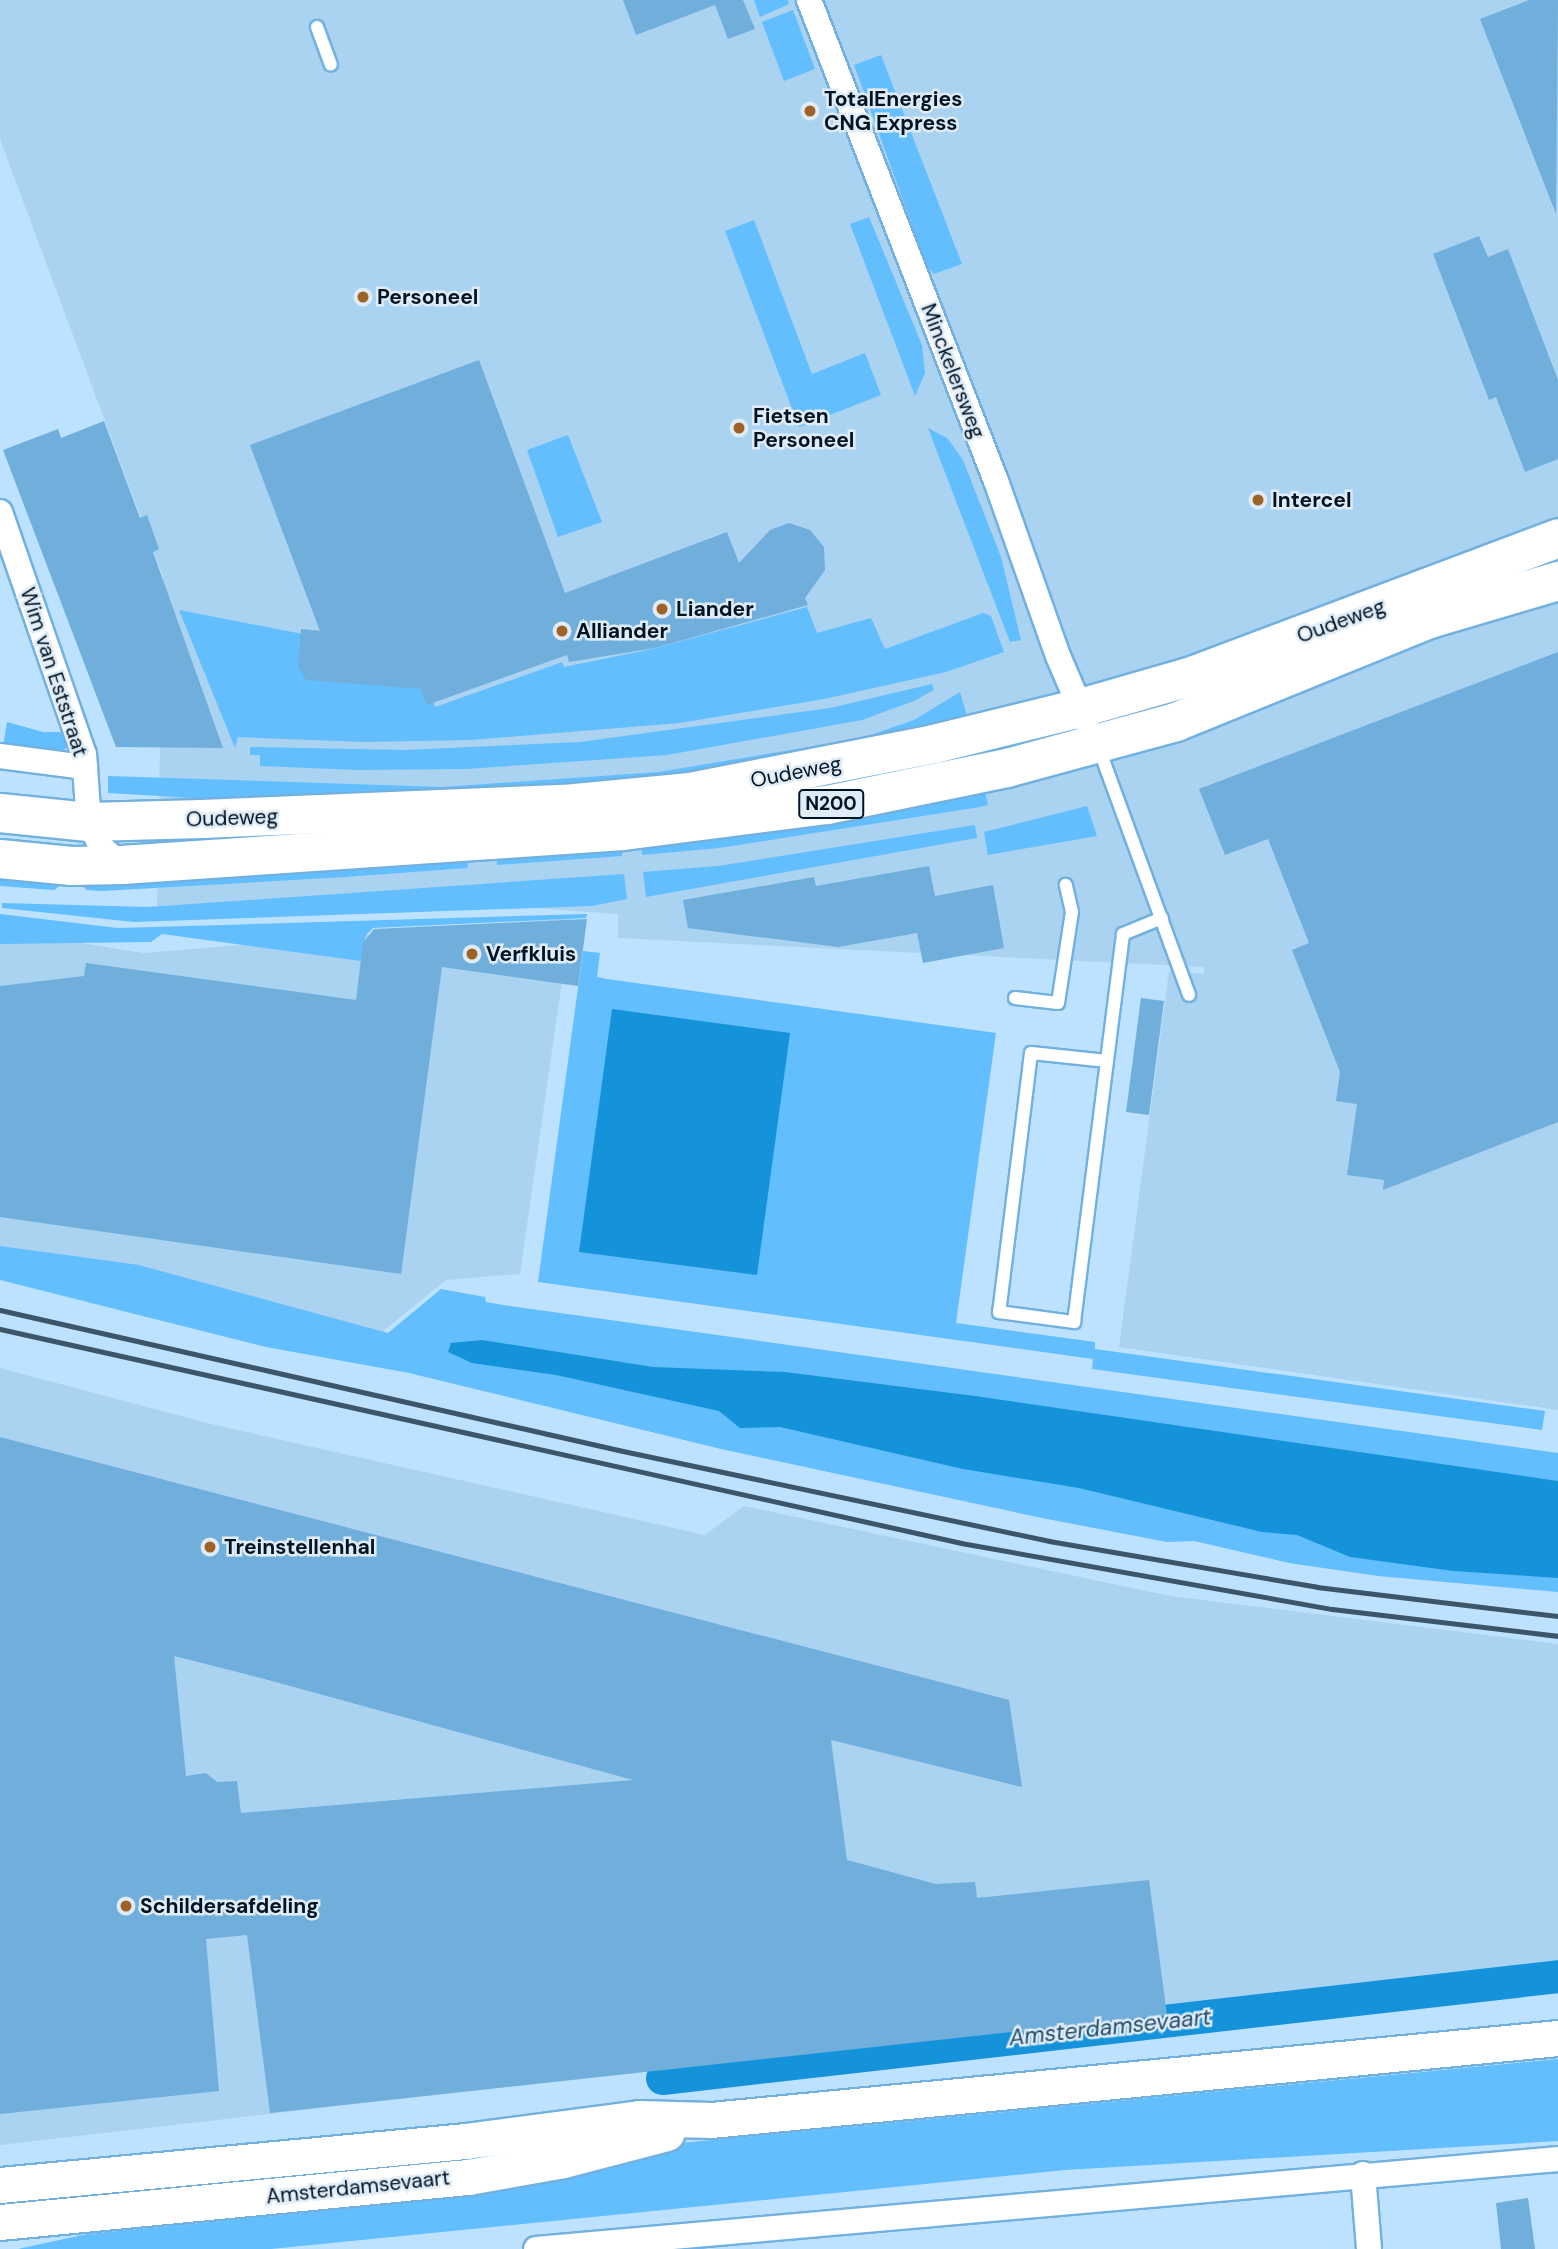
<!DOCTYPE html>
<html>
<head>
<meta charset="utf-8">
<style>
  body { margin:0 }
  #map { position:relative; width:1558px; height:2249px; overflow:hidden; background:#bde2ff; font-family:"DM Sans",sans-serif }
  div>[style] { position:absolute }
  .built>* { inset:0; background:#aad2f1 }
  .green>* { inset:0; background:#63befd }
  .water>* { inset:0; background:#1593da }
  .canal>* { height:33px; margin:-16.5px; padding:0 16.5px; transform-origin:16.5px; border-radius:16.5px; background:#1593da }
  .building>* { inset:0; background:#70aedc }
  .roads { filter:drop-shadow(2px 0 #72b1df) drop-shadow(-2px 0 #72b1df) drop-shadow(0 2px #72b1df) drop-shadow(0 -2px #72b1df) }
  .lane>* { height:12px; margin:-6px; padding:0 6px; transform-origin:6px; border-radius:6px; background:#fff }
  .street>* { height:24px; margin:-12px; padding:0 12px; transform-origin:12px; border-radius:12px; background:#fff }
  .secondary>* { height:35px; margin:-17.5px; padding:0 17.5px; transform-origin:17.5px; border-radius:17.5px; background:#fff }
  .primary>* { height:38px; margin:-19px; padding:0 19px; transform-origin:19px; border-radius:19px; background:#fff }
  .rail>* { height:5px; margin:-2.5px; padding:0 2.5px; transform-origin:2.5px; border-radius:2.5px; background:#3c5569 }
  .dots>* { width:19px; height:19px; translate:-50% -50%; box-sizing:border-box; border:4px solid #dfebf5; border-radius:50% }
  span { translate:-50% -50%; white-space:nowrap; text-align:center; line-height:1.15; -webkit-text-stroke:5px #dfebf5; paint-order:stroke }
  .shield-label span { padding:2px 5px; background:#dfebf5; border:2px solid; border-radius:5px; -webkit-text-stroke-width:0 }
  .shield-label { font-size:19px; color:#001424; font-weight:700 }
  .poi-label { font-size:21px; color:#001424; font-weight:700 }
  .left { translate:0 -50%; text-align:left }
  .street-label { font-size:21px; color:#001424 }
  .water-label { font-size:23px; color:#244f6d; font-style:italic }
</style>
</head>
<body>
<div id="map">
  <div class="built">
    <i style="clip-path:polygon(0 0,1558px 0,1558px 1410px,1119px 1347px,1169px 971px,1205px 974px,1203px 967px,618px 938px,618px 914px,505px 906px,157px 912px,163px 577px,0 139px)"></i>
    <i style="clip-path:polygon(571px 918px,520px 1274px,446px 1280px,365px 1346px,0 1265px,0 930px,143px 953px)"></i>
    <i style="clip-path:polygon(0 1368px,211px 1424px,705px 1535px,744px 1506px,1170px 1596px,1558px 1644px,1558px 1965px,0 2145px)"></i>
  </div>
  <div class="green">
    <i style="clip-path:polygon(754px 0,788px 0,789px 4px,760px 17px)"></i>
    <i style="clip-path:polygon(793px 10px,815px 69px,784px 81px,762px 22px)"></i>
    <i style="clip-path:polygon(881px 55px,962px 264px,934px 274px,927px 266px,854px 65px)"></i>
    <i style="clip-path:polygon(869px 217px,922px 345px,925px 373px,915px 396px,850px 224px)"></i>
    <i style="clip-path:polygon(754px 220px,812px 374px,865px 353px,881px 395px,799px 427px,725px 231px)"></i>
    <i style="clip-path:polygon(928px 428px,947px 438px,963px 460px,1001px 557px,1021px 640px,1010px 642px)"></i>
    <i style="clip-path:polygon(568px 435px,602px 522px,558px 537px,527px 450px)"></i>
    <i style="clip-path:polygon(807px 607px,817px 633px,871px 618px,885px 649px,983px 613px,991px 616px,1004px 652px,946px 672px,824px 699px,679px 723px,470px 740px,363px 742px,238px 737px,235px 748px,179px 610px,318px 637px,427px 684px,435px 707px,562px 662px,564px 667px,652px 649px)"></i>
    <i style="clip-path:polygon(932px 684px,934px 690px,914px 701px,862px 720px,667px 755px,466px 769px,358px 770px,260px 766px,260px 755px,250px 755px,250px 747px,405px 750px,580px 742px,830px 708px)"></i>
    <i style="clip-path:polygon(960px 692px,970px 726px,630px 785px,227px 800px,108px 793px,108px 776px,442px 787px,659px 772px,862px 738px,914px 720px)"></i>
    <i style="clip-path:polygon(7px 722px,43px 732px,65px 732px,68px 745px,63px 752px,3px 747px)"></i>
    <i style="clip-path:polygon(983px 781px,988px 805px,980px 807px,719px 848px,642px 855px,641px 838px)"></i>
    <i style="clip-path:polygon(1087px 806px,1097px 836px,988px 855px,984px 832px)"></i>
    <i style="clip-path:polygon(975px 825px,977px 838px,646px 897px,643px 872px,718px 866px)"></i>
    <i style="clip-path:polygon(622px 839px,622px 856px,497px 865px,496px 844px)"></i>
    <i style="clip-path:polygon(467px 858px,468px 868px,345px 877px,102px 891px,87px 890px,78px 883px)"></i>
    <i style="clip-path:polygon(0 868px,64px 883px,54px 890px,0 886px)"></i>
    <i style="clip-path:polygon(624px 874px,627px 899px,592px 906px,134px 922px,2px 908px,2px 903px,148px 907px)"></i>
    <i style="clip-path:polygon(0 914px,118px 928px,587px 914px,586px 918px,373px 928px,366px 935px,361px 961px,162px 934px,151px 942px,0 944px)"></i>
    <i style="clip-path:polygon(583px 951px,600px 953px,597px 977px,607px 979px,996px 1033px,956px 1323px,1095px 1342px,1095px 1349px,1545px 1411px,1542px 1430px,1092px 1369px,1093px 1359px,538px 1282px)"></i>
    <i style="clip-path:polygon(0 1246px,139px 1265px,388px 1333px,441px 1289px,485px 1297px,486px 1302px,503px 1305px,1558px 1453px,1558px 1592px,1378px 1576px,1289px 1563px,1194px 1541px,1167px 1542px,1042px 1518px,721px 1449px,409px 1373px,266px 1347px,0 1280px)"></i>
    <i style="clip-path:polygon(1558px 2059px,1558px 2141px,1065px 2170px,271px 2249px,18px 2249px,87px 2234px,475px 2196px,659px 2145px)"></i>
  </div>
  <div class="water">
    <i style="clip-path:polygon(612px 1009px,790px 1033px,757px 1275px,579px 1252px)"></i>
    <i style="clip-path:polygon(482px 1340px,653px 1367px,785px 1372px,975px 1396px,1558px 1481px,1558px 1578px,1453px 1571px,1350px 1557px,1297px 1535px,1262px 1532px,1079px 1488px,963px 1469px,780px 1427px,740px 1428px,719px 1411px,556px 1375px,472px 1363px,448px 1352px,451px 1343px)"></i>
  </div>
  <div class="canal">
    <i style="left:662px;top:2078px;width:902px;rotate:-6.49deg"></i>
  </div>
  <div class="building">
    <i style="clip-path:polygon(623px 0,743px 0,755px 29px,728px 39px,715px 5px,636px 35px)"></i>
    <i style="clip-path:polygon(1529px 0,1558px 0,1556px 214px,1480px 19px)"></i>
    <i style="clip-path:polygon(1479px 236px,1488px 257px,1508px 249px,1558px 380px,1558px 459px,1525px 472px,1496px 397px,1489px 400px,1433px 254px)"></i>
    <i style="clip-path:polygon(479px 360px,565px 593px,727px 532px,739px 563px,770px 530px,789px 523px,810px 530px,824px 547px,825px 570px,805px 598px,808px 605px,655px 648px,569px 662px,567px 655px,427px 705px,421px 689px,306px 680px,298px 666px,301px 629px,320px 631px,250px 445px)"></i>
    <i style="clip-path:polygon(104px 421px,140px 518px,147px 515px,159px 549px,153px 552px,223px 748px,116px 747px,3px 450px,58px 429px,61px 438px)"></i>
    <i style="clip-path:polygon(1558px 652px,1558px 1122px,1383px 1190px,1384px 1180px,1347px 1175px,1357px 1104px,1336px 1101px,1340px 1072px,1292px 950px,1309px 943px,1268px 839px,1225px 855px,1199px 789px)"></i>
    <i style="clip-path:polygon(929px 866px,935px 896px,993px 885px,1004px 948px,923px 963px,917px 933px,838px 947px,688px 928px,683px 900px,814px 877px,816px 886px)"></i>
    <i style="clip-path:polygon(587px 919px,578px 986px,442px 967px,401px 1274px,0 1217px,0 986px,84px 976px,86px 963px,356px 1000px,363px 943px,374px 929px)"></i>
    <i style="clip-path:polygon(1141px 998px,1164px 1001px,1149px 1115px,1126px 1112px)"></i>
    <i style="clip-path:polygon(evenodd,0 1437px,1009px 1700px,1022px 1787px,831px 1740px,847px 1860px,936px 1884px,975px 1882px,977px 1898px,1149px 1880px,1167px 2015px,270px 2113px,247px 1935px,206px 1939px,219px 2091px,0 2114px,0 1437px,174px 1656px,261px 1678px,633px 1780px,241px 1813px,237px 1781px,217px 1782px,206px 1773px,186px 1776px,174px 1656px)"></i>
    <i style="clip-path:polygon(1528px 2198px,1535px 2249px,1501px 2249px,1496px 2203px)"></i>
  </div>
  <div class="roads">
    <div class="lane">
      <i style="left:317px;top:27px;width:40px;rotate:69.8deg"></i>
      <i style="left:1098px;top:746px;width:265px;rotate:69.9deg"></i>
      <i style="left:1015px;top:998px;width:43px;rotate:6.6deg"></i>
      <i style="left:1058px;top:1003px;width:92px;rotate:-81.3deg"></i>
      <i style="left:1072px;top:912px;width:28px;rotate:-103deg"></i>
      <i style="left:1107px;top:1061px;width:76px;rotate:-174deg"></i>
      <i style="left:1031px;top:1053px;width:261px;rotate:97deg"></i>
      <i style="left:999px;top:1312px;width:76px;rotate:7.6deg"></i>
      <i style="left:1074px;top:1322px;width:391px;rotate:-82.8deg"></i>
      <i style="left:1123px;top:934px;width:42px;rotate:-22.3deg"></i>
    </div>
    <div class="street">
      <i style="left:809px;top:0;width:516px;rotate:68.76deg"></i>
      <i style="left:996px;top:481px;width:186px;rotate:70.5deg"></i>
      <i style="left:1058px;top:656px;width:71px;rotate:66.7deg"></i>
      <i style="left:0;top:512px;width:256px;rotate:70.9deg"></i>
      <i style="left:84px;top:754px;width:68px;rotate:85.8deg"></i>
      <i style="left:89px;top:822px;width:28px;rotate:64deg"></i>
      <i style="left:101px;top:847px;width:28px;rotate:41deg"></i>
      <i style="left:0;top:756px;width:86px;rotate:7.4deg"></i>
      <i style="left:1363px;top:2174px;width:75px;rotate:85.4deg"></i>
      <i style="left:536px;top:2249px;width:1026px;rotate:-5.03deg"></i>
    </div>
    <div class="secondary">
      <i style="left:0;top:2185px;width:467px;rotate:-5.4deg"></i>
      <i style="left:465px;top:2141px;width:176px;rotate:-7.5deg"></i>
      <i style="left:639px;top:2118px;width:72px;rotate:1.6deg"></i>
      <i style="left:711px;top:2120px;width:851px;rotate:-5.53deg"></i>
      <i style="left:0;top:2222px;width:470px;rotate:-5.5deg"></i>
      <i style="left:468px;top:2177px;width:97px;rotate:-10.1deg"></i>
      <i style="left:563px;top:2160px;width:107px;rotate:-14.6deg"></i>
    </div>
    <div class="primary">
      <i style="left:0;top:813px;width:89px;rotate:5.8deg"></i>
      <i style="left:89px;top:822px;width:113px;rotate:-1.5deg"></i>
      <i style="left:202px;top:819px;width:363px;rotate:-2.4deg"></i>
      <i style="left:565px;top:804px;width:126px;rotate:-5.5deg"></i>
      <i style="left:690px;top:792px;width:249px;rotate:-11.1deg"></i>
      <i style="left:934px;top:744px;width:151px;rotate:-13.8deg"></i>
      <i style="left:1081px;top:708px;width:112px;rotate:-16deg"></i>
      <i style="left:1189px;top:677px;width:394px;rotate:-20.6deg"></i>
      <i style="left:0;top:859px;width:72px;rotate:5.6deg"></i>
      <i style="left:72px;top:866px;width:50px;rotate:-1.1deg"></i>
      <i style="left:122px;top:865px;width:502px;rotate:-3.88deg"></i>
      <i style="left:623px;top:831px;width:206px;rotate:-7.3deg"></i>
      <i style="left:827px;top:805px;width:184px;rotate:-11.6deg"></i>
      <i style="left:1007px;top:768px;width:175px;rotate:-15.2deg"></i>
      <i style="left:1176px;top:722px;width:274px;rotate:-22.1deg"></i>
      <i style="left:1430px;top:619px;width:134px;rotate:-16.5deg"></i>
    </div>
  </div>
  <div class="rail">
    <i style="left:0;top:1310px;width:634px;rotate:12.76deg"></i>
    <i style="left:618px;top:1450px;width:441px;rotate:11.9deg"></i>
    <i style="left:1049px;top:1541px;width:272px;rotate:9.7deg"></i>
    <i style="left:1317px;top:1587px;width:243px;rotate:6.9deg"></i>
    <i style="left:0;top:1329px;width:985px;rotate:12.55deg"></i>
    <i style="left:961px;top:1543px;width:377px;rotate:10.1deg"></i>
    <i style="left:1332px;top:1609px;width:228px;rotate:6.8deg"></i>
  </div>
  <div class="dots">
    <i style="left:810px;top:111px;background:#9f6226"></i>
    <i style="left:363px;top:297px;background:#9f6226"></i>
    <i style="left:739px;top:428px;background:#9f6226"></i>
    <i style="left:1258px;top:500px;background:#9f6226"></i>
    <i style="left:662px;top:609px;background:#9f6226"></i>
    <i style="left:562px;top:631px;background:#9f6226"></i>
    <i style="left:472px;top:954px;background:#9f6226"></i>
    <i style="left:210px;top:1547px;background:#9f6226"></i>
    <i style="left:126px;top:1906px;background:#9f6226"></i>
  </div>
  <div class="shield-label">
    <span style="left:831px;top:804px">N200</span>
  </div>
  <div class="poi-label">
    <span class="left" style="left:824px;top:111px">TotalEnergies<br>CNG Express</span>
    <span class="left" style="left:377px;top:297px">Personeel</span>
    <span class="left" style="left:753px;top:428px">Fietsen<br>Personeel</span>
    <span class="left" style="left:1272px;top:500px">Intercel</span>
    <span class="left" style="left:676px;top:609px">Liander</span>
    <span class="left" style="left:576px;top:631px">Alliander</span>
    <span class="left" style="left:486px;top:954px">Verfkluis</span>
    <span class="left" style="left:224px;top:1547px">Treinstellenhal</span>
    <span class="left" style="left:140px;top:1906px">Schildersafdeling</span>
  </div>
  <div class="street-label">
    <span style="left:953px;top:371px;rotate:69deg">Minckelersweg</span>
    <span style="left:1341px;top:621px;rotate:-20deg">Oudeweg</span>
    <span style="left:54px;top:672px;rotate:72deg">Wim van Eststraat</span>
    <span style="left:796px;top:772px;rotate:-11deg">Oudeweg</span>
    <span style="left:232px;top:818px;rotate:-2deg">Oudeweg</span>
    <span style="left:358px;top:2187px;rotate:-6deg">Amsterdamsevaart</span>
  </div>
  <div class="water-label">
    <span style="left:1110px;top:2027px;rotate:-6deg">Amsterdamsevaart</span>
  </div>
</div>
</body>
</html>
